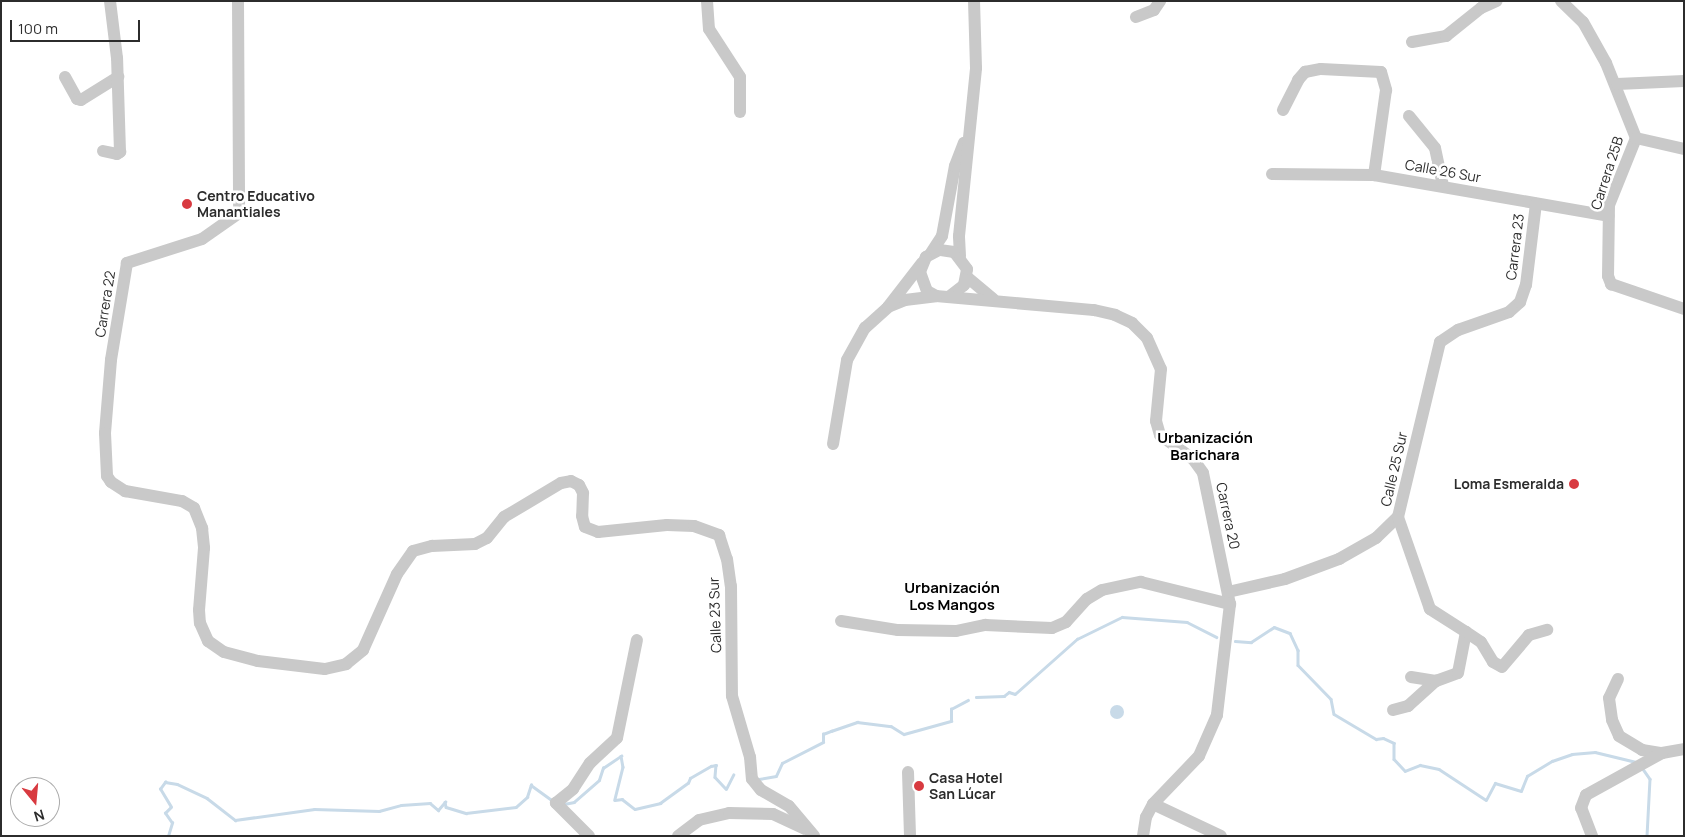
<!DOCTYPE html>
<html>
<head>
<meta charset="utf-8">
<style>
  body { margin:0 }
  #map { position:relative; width:1685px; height:837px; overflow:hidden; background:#fff; font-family:Manrope,sans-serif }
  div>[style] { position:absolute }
  .water>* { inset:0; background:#c8dae8 }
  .round { border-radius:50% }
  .stream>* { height:2.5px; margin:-1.25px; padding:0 1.25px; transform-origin:1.25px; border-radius:1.25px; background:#c8dae8 }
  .minor>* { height:12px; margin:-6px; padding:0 6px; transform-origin:6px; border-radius:6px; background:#c9c9c9 }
  .dots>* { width:14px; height:14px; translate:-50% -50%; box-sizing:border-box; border:2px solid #fff; border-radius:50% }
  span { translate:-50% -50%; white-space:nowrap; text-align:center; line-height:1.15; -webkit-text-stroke:5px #fff; paint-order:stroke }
  .street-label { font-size:14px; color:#2c2c2c }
  .poi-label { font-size:14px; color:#2c2c2c; font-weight:700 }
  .left { translate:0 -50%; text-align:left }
  .right { translate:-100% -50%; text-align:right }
  .neighbourhood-label { font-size:15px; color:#000; font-weight:700 }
  .frame { position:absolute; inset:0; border:2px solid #2c2c2c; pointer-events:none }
  .north { position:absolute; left:10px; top:777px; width:50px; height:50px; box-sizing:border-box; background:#fff; border:1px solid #ababab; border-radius:50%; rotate:163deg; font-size:14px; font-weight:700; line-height:20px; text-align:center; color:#2c2c2c }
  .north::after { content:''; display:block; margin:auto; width:18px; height:22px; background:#d83a40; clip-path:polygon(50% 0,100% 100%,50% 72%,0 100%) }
  .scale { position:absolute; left:10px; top:20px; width:130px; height:22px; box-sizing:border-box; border:2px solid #2c2c2c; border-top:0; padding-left:6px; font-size:15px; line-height:18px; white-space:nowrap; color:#2c2c2c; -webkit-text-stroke:4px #fff; paint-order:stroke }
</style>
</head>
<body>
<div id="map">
  <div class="water">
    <i class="round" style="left:1110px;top:705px;width:14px;height:14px"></i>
  </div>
  <div class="stream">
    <i style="left:1235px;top:641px;width:16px;rotate:4deg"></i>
    <i style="left:1251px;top:642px;width:27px;rotate:-33deg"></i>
    <i style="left:1274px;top:627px;width:17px;rotate:21deg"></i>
    <i style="left:1290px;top:633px;width:19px;rotate:65deg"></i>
    <i style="left:1298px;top:650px;width:15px;rotate:90deg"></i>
    <i style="left:1298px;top:665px;width:47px;rotate:45.9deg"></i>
    <i style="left:1331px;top:699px;width:15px;rotate:79deg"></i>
    <i style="left:1334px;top:714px;width:49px;rotate:30.8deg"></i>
    <i style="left:1376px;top:739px;width:7px;rotate:-8deg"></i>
    <i style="left:1383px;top:738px;width:12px;rotate:24deg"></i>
    <i style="left:1394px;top:743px;width:16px;rotate:90deg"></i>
    <i style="left:1394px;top:759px;width:16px;rotate:47deg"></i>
    <i style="left:1405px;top:771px;width:16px;rotate:-22deg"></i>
    <i style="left:1420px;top:765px;width:19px;rotate:12deg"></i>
    <i style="left:1439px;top:769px;width:56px;rotate:33.4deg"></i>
    <i style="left:1486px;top:800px;width:19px;rotate:-62deg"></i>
    <i style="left:1495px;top:783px;width:27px;rotate:17deg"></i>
    <i style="left:1521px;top:791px;width:16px;rotate:-68deg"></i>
    <i style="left:1527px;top:776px;width:29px;rotate:-31deg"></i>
    <i style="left:1552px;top:761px;width:21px;rotate:-19deg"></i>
    <i style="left:1572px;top:754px;width:23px;rotate:-5deg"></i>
    <i style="left:1595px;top:752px;width:42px;rotate:13.7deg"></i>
    <i style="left:976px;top:697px;width:28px;rotate:-2deg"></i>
    <i style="left:1004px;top:696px;width:6px;rotate:-39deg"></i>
    <i style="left:1009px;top:692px;width:6px;rotate:18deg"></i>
    <i style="left:1015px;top:694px;width:83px;rotate:-41.6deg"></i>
    <i style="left:1077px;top:639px;width:50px;rotate:-26.1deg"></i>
    <i style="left:1122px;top:617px;width:65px;rotate:4.4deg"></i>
    <i style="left:1187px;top:622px;width:33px;rotate:27deg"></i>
    <i style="left:1643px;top:769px;width:12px;rotate:55deg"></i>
    <i style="left:1650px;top:779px;width:57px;rotate:93deg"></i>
    <i style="left:759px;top:779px;width:17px;rotate:-10deg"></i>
    <i style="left:776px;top:776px;width:14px;rotate:-65deg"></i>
    <i style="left:782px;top:763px;width:46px;rotate:-27.1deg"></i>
    <i style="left:823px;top:742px;width:8px;rotate:-90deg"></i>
    <i style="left:823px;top:734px;width:9px;rotate:-21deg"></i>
    <i style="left:831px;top:731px;width:28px;rotate:-19deg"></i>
    <i style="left:857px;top:722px;width:34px;rotate:7deg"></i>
    <i style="left:891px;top:726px;width:15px;rotate:32deg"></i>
    <i style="left:904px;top:734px;width:49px;rotate:-15.5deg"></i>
    <i style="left:951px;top:721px;width:12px;rotate:-90deg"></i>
    <i style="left:951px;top:709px;width:19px;rotate:-28deg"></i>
    <i style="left:564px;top:804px;width:10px;rotate:-11deg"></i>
    <i style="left:574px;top:802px;width:33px;rotate:-41deg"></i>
    <i style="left:599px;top:780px;width:13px;rotate:-72deg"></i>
    <i style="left:603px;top:768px;width:22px;rotate:-34deg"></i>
    <i style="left:621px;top:756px;width:11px;rotate:80deg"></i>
    <i style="left:623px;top:767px;width:34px;rotate:104deg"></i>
    <i style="left:615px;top:800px;width:7px;rotate:-8deg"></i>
    <i style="left:622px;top:799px;width:16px;rotate:38deg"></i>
    <i style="left:635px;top:809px;width:26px;rotate:-13deg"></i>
    <i style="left:660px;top:803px;width:34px;rotate:-36deg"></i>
    <i style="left:688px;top:783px;width:5px;rotate:-68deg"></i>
    <i style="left:690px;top:778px;width:24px;rotate:-30deg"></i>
    <i style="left:711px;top:766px;width:5px;rotate:-11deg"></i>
    <i style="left:716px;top:765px;width:12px;rotate:95deg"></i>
    <i style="left:715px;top:777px;width:16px;rotate:47deg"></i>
    <i style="left:726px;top:789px;width:16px;rotate:-63deg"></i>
    <i style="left:168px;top:836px;width:14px;rotate:-73deg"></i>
    <i style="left:172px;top:823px;width:12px;rotate:-125deg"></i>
    <i style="left:165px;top:813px;width:8px;rotate:-45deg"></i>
    <i style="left:171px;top:807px;width:21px;rotate:-121deg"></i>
    <i style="left:160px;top:789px;width:9px;rotate:-54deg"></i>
    <i style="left:165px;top:782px;width:12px;rotate:9deg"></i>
    <i style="left:177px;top:784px;width:33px;rotate:25deg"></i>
    <i style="left:207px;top:798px;width:36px;rotate:38deg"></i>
    <i style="left:235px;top:820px;width:80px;rotate:-7.9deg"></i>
    <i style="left:314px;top:809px;width:65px;rotate:1.8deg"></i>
    <i style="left:379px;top:811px;width:23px;rotate:-15deg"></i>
    <i style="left:401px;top:805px;width:29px;rotate:-4deg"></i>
    <i style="left:430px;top:803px;width:11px;rotate:41deg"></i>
    <i style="left:438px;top:810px;width:11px;rotate:-49deg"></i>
    <i style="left:445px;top:802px;width:5px;rotate:79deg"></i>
    <i style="left:446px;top:807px;width:21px;rotate:17deg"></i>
    <i style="left:466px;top:813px;width:50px;rotate:-6.8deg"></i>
    <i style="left:516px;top:807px;width:15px;rotate:-42deg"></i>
    <i style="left:527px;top:797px;width:13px;rotate:-72deg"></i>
    <i style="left:531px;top:785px;width:26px;rotate:36deg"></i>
  </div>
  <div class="minor">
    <i style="left:238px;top:1px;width:212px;rotate:89.7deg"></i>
    <i style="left:239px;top:213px;width:45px;rotate:144.9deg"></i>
    <i style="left:202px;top:239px;width:79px;rotate:162.3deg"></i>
    <i style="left:127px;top:263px;width:98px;rotate:99.4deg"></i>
    <i style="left:111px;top:360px;width:73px;rotate:94.7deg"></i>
    <i style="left:105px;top:433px;width:43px;rotate:87.3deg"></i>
    <i style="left:107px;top:476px;width:7px;rotate:56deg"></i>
    <i style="left:111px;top:482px;width:17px;rotate:33deg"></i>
    <i style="left:125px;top:491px;width:58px;rotate:10deg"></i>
    <i style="left:182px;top:501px;width:14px;rotate:30deg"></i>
    <i style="left:194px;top:508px;width:22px;rotate:68deg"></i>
    <i style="left:202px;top:528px;width:20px;rotate:84deg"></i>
    <i style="left:204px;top:548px;width:62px;rotate:94.6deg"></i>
    <i style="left:199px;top:610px;width:13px;rotate:86deg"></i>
    <i style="left:200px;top:623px;width:20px;rotate:66deg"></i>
    <i style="left:208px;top:641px;width:19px;rotate:35deg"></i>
    <i style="left:224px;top:652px;width:35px;rotate:15deg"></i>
    <i style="left:258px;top:661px;width:67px;rotate:6.8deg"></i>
    <i style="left:325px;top:669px;width:22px;rotate:-13deg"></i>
    <i style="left:346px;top:664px;width:22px;rotate:-39deg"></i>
    <i style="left:363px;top:650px;width:83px;rotate:-65.9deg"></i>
    <i style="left:397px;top:574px;width:28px;rotate:-55deg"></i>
    <i style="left:413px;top:551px;width:20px;rotate:-15deg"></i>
    <i style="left:432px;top:546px;width:43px;rotate:-2.7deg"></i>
    <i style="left:475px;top:544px;width:13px;rotate:-27deg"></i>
    <i style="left:487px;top:538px;width:27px;rotate:-51deg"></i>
    <i style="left:504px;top:517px;width:66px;rotate:-30.8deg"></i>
    <i style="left:561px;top:483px;width:10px;rotate:-11deg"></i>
    <i style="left:571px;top:481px;width:9px;rotate:27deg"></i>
    <i style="left:579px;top:485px;width:9px;rotate:63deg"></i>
    <i style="left:583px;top:493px;width:23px;rotate:92deg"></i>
    <i style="left:582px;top:516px;width:11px;rotate:75deg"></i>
    <i style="left:585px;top:527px;width:14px;rotate:21deg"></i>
    <i style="left:598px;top:532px;width:69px;rotate:-5.8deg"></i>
    <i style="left:667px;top:525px;width:27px;rotate:2deg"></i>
    <i style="left:694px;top:526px;width:27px;rotate:20deg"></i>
    <i style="left:719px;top:535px;width:25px;rotate:72deg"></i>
    <i style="left:727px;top:559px;width:27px;rotate:82deg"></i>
    <i style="left:731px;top:586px;width:110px;rotate:89.5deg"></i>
    <i style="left:732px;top:696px;width:64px;rotate:73.6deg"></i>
    <i style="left:750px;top:757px;width:22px;rotate:85deg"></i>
    <i style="left:752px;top:779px;width:14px;rotate:51deg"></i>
    <i style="left:761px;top:790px;width:32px;rotate:30deg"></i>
    <i style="left:789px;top:806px;width:39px;rotate:50deg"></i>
    <i style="left:707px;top:1px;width:28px;rotate:86deg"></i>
    <i style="left:709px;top:29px;width:57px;rotate:57.1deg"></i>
    <i style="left:740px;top:77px;width:35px;rotate:90deg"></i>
    <i style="left:1561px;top:1px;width:30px;rotate:44deg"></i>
    <i style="left:1583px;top:22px;width:47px;rotate:60.7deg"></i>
    <i style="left:1606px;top:63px;width:81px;rotate:68.2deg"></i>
    <i style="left:1636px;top:138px;width:72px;rotate:111.9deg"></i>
    <i style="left:1609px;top:205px;width:71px;rotate:90.8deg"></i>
    <i style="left:1608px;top:276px;width:9px;rotate:69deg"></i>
    <i style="left:1611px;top:284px;width:77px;rotate:18.9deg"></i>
    <i style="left:1136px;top:17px;width:19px;rotate:-21deg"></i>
    <i style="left:1154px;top:10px;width:11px;rotate:-56deg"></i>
    <i style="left:1412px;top:42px;width:35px;rotate:-10deg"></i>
    <i style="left:1446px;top:36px;width:45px;rotate:-38.7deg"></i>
    <i style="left:1481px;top:8px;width:17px;rotate:-24deg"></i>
    <i style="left:65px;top:77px;width:25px;rotate:61deg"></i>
    <i style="left:77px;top:99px;width:4px;rotate:14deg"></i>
    <i style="left:81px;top:100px;width:44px;rotate:-31.9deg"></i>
    <i style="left:1617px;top:84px;width:67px;rotate:-2.6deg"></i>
    <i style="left:1283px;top:110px;width:34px;rotate:-63deg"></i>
    <i style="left:1298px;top:80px;width:11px;rotate:-49deg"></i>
    <i style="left:1305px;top:72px;width:16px;rotate:-11deg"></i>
    <i style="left:1321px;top:69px;width:60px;rotate:2.9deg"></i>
    <i style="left:1381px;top:72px;width:19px;rotate:74deg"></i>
    <i style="left:1386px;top:90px;width:86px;rotate:98deg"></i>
    <i style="left:1409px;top:116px;width:41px;rotate:50.9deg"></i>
    <i style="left:1435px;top:148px;width:38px;rotate:78deg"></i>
    <i style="left:1636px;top:138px;width:49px;rotate:12.9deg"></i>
    <i style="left:103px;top:151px;width:14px;rotate:12deg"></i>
    <i style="left:117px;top:154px;width:4px;rotate:-34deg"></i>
    <i style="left:120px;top:152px;width:94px;rotate:-91.8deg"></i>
    <i style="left:117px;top:58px;width:57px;rotate:-97deg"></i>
    <i style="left:1272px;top:174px;width:102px;rotate:0.6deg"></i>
    <i style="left:1374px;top:175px;width:238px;rotate:9.9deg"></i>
    <i style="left:931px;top:253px;width:20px;rotate:-57deg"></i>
    <i style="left:942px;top:236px;width:71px;rotate:-79.5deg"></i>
    <i style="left:955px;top:166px;width:25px;rotate:-69deg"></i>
    <i style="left:960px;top:256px;width:20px;rotate:-93deg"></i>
    <i style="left:959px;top:236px;width:169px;rotate:-84.2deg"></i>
    <i style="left:976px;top:68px;width:67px;rotate:-91.7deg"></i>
    <i style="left:967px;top:277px;width:34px;rotate:40deg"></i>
    <i style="left:950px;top:296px;width:18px;rotate:-38deg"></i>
    <i style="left:964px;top:285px;width:16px;rotate:-79deg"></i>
    <i style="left:967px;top:269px;width:21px;rotate:-127deg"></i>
    <i style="left:954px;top:252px;width:15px;rotate:-172deg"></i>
    <i style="left:939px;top:250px;width:15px;rotate:152deg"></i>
    <i style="left:926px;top:257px;width:16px;rotate:112deg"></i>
    <i style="left:920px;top:272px;width:20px;rotate:70deg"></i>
    <i style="left:927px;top:291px;width:10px;rotate:29deg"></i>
    <i style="left:936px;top:296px;width:159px;rotate:5.1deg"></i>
    <i style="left:1094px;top:310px;width:22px;rotate:13deg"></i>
    <i style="left:1115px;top:315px;width:19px;rotate:25deg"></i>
    <i style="left:1132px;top:323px;width:21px;rotate:45deg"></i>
    <i style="left:1147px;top:338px;width:34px;rotate:66deg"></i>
    <i style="left:1161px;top:369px;width:52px;rotate:95.5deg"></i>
    <i style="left:1156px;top:421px;width:15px;rotate:74deg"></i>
    <i style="left:1160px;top:435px;width:41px;rotate:36deg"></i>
    <i style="left:1193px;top:459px;width:17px;rotate:54deg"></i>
    <i style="left:1203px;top:473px;width:134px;rotate:78.4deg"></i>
    <i style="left:1230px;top:604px;width:112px;rotate:96.7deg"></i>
    <i style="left:1217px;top:715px;width:45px;rotate:113.7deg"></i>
    <i style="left:1199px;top:756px;width:66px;rotate:133.8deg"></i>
    <i style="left:1153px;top:804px;width:15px;rotate:118deg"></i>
    <i style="left:1146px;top:817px;width:19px;rotate:99deg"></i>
    <i style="left:888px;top:307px;width:18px;rotate:-22deg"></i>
    <i style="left:905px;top:300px;width:31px;rotate:-7deg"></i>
    <i style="left:833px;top:444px;width:85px;rotate:-80.5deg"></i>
    <i style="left:847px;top:360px;width:37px;rotate:-61deg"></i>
    <i style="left:865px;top:328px;width:31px;rotate:-42deg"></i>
    <i style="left:888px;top:307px;width:56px;rotate:-52.3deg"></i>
    <i style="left:1228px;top:592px;width:58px;rotate:-12.8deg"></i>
    <i style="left:1285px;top:579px;width:58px;rotate:-20.3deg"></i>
    <i style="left:1339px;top:559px;width:43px;rotate:-29.6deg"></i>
    <i style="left:1376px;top:538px;width:30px;rotate:-44deg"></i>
    <i style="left:1398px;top:517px;width:180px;rotate:-76.5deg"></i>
    <i style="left:1440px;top:342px;width:22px;rotate:-34deg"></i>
    <i style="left:1458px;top:330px;width:54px;rotate:-19.4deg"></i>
    <i style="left:1509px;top:312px;width:15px;rotate:-42deg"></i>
    <i style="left:1520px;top:302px;width:18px;rotate:-71deg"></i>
    <i style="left:1526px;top:285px;width:82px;rotate:-83deg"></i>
    <i style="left:841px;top:621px;width:58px;rotate:9deg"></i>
    <i style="left:898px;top:630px;width:58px;rotate:1deg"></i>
    <i style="left:956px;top:631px;width:30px;rotate:-12deg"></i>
    <i style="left:985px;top:625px;width:67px;rotate:2.6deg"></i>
    <i style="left:1052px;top:628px;width:15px;rotate:-23deg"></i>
    <i style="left:1066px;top:622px;width:31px;rotate:-48deg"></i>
    <i style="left:1087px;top:599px;width:17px;rotate:-31deg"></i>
    <i style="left:1102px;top:590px;width:40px;rotate:-12deg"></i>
    <i style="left:1141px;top:582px;width:92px;rotate:13.9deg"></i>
    <i style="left:1466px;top:632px;width:18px;rotate:34deg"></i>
    <i style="left:1481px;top:642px;width:23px;rotate:59deg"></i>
    <i style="left:1493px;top:662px;width:10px;rotate:29deg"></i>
    <i style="left:1502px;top:667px;width:42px;rotate:-49.8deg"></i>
    <i style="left:1529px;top:635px;width:19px;rotate:-16deg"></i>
    <i style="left:1411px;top:677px;width:25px;rotate:9deg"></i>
    <i style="left:1618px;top:679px;width:21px;rotate:115deg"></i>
    <i style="left:1609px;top:698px;width:22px;rotate:82deg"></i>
    <i style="left:1612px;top:720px;width:17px;rotate:66deg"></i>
    <i style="left:1619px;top:736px;width:27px;rotate:31deg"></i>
    <i style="left:1642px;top:750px;width:20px;rotate:9deg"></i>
    <i style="left:1662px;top:753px;width:22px;rotate:-10deg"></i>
    <i style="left:1393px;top:710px;width:16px;rotate:-15deg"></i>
    <i style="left:1408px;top:706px;width:38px;rotate:-42deg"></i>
    <i style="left:1436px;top:681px;width:23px;rotate:-20deg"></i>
    <i style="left:1458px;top:673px;width:42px;rotate:-79deg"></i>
    <i style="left:1466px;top:632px;width:43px;rotate:-147.4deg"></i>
    <i style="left:1430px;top:609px;width:97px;rotate:-109.2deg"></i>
    <i style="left:908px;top:772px;width:64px;rotate:88.2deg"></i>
    <i style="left:1153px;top:804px;width:75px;rotate:25.2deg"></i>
    <i style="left:589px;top:836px;width:47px;rotate:-135deg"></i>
    <i style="left:556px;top:803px;width:22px;rotate:-39deg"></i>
    <i style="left:573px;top:789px;width:31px;rotate:-57deg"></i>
    <i style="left:590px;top:763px;width:37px;rotate:-43deg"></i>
    <i style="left:617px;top:738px;width:100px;rotate:-78.5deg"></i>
    <i style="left:678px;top:836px;width:26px;rotate:-37deg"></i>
    <i style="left:699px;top:820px;width:31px;rotate:-13deg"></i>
    <i style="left:729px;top:813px;width:44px;rotate:1.3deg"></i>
    <i style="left:773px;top:814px;width:35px;rotate:25deg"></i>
    <i style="left:1592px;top:836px;width:30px;rotate:-111deg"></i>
    <i style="left:1581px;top:808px;width:14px;rotate:-69deg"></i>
    <i style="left:1586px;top:795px;width:87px;rotate:-28.9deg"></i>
  </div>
  <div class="dots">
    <i style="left:187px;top:204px;background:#d83a40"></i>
    <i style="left:1574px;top:484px;background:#d83a40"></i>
    <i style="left:919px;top:786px;background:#d83a40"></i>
  </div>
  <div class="street-label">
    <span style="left:1443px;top:171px;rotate:10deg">Calle 26 Sur</span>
    <span style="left:1607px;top:173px;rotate:-72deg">Carrera 25B</span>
    <span style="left:1515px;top:247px;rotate:-83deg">Carrera 23</span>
    <span style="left:105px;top:304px;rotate:-81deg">Carrera 22</span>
    <span style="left:1394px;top:469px;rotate:-77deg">Calle 25 Sur</span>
    <span style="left:1228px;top:516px;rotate:78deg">Carrera 20</span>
    <span style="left:715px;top:615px;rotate:-92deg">Calle 23 Sur</span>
  </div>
  <div class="poi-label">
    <span class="left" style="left:197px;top:204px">Centro Educativo<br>Manantiales</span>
    <span class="right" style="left:1564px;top:484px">Loma Esmeralda</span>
    <span class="left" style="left:929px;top:786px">Casa Hotel<br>San Lúcar</span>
  </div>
  <div class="neighbourhood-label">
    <span style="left:1205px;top:446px">Urbanización<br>Barichara</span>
    <span style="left:952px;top:596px">Urbanización<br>Los Mangos</span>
  </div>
  <div class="frame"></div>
  <div class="north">N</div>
  <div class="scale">100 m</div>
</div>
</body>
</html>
